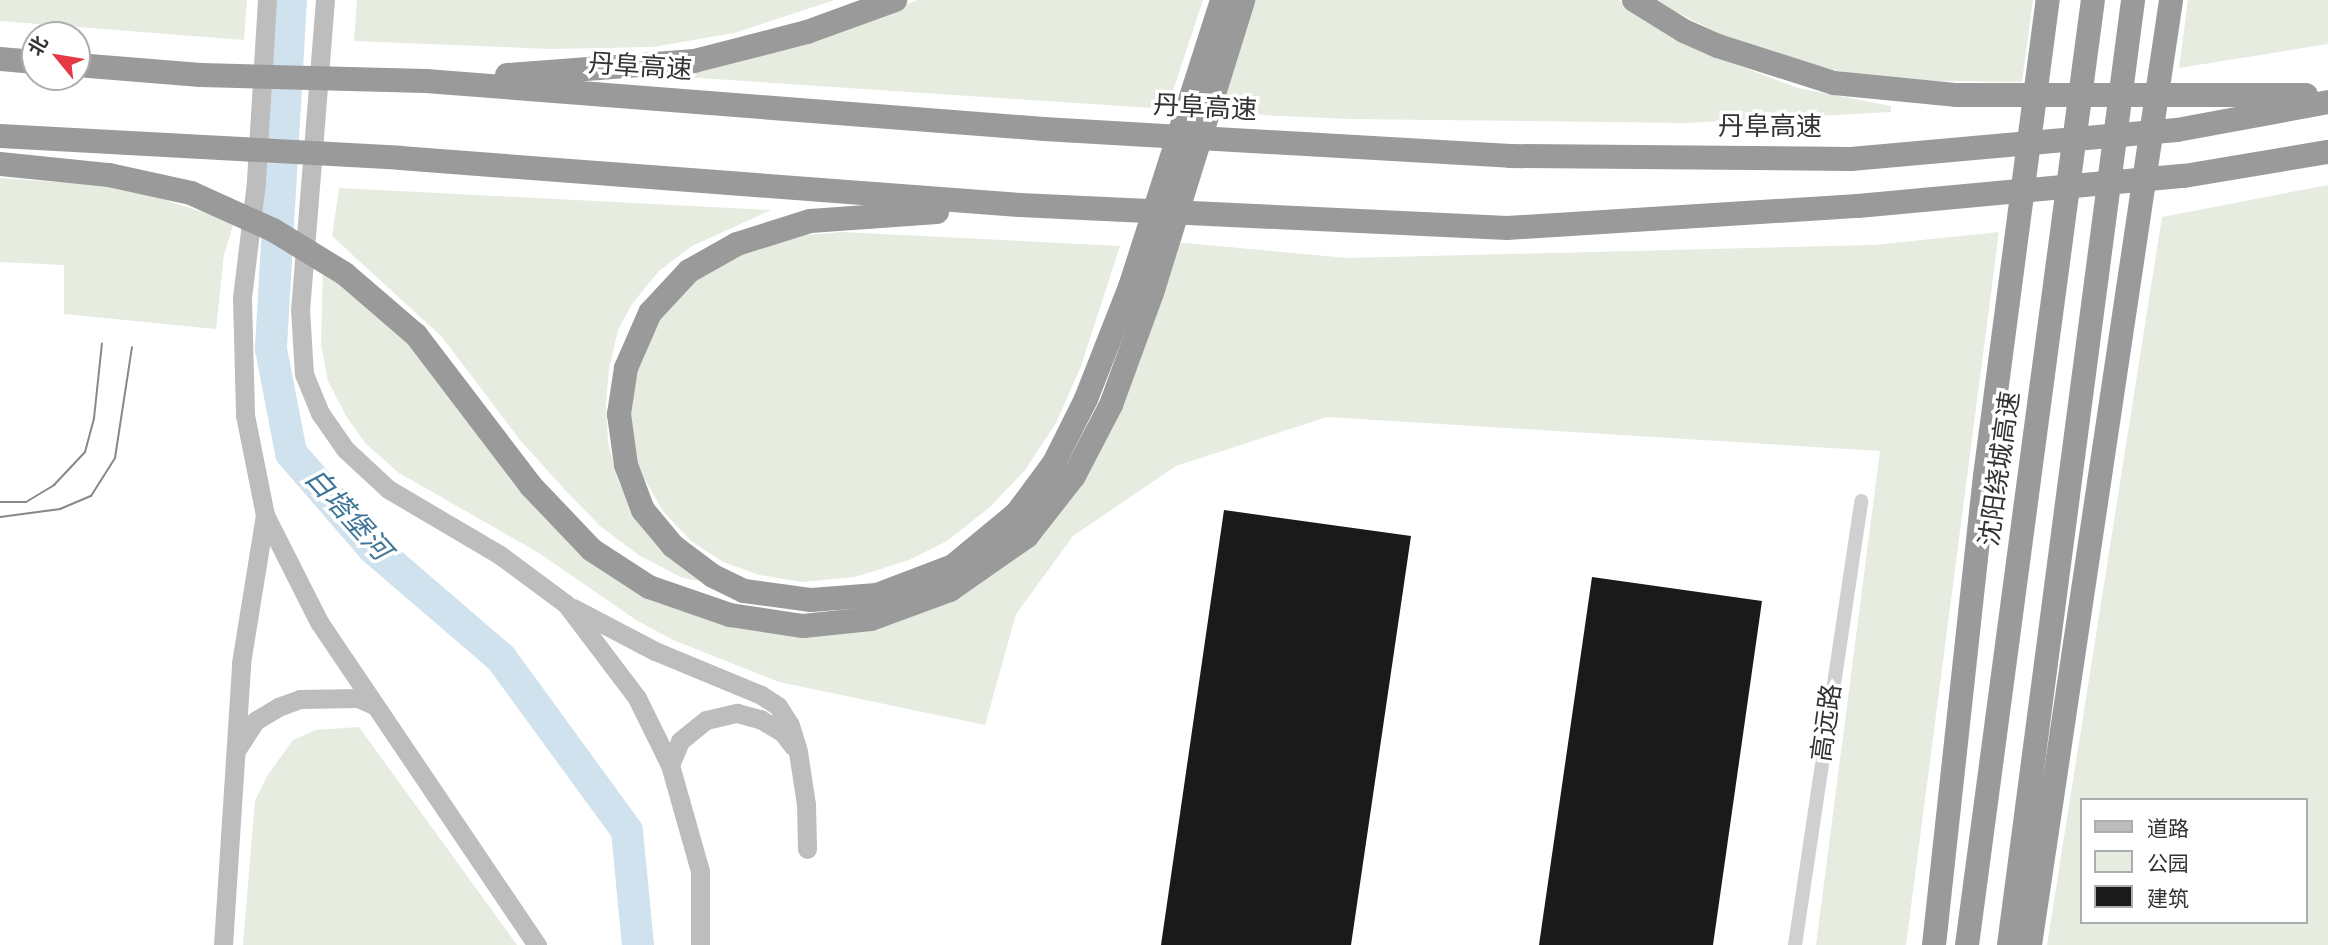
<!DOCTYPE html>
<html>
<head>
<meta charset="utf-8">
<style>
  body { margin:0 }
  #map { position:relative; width:2328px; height:945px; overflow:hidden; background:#fff; font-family:"Sofia Sans Condensed","Noto Sans SC",sans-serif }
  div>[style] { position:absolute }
  .green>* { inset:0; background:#e6ecdf }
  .river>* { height:32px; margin:-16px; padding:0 16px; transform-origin:16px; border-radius:16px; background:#cfe2ee }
  .building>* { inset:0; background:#1a1a1a }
  .street>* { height:14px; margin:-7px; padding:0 7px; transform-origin:7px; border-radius:7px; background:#d0d0d0 }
  .secondary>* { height:19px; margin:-9.5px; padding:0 9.5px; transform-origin:9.5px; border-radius:9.5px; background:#bdbdbd }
  .highway>* { height:24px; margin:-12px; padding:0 12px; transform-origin:12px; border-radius:12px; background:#9a9a9a }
  .tram>* { height:2px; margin:-1px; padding:0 1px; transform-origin:1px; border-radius:1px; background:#888 }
  span { translate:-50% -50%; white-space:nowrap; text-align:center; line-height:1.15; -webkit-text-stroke:7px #fff; paint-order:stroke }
  .street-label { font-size:26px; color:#333 }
  .water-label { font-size:28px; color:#3f7597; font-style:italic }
  .legend { position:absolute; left:2080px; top:798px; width:228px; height:126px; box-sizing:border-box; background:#fff; border:2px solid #adadad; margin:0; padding:9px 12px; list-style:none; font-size:21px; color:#333 }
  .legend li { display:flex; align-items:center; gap:14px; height:35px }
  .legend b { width:35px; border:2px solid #adadad }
  .north { position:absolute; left:21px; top:21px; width:70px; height:70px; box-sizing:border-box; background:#fff; border:2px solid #adadad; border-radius:50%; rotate:300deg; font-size:19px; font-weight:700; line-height:28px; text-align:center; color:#333 }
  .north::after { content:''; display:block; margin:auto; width:24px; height:32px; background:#e63946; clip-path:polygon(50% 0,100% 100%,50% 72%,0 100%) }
</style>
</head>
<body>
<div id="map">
  <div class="green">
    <i style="clip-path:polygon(0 0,247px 0,244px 40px,0 21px)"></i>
    <i style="clip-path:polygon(357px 0,835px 0,734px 33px,652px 47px,550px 49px,354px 41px)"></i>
    <i style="clip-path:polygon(917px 0,1203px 0,1167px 109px,638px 74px,871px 20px)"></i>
    <i style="clip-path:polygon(1254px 0,1619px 0,1695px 49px,1798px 88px,1891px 106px,1891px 112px,1687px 123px,1349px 119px,1216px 113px)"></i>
    <i style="clip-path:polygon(1653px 0,2033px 0,2022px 82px,1939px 81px,1865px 76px,1812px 66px,1746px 47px)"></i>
    <i style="clip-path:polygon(2188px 0,2328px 0,2328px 44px,2179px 68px)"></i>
    <i style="clip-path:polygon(0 178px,97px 185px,149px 195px,234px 222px,224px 255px,216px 329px,64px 314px,64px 265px,0 262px)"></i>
    <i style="clip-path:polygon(evenodd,2328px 185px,2328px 945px,2047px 945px,2162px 217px,2328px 185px,2081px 800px,2305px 800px,2305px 922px,2081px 922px,2081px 800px)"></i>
    <i style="clip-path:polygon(339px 188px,771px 210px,692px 246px,659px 271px,632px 304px,618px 330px,609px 368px,606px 403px,608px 442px,618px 481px,632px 510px,710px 583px,683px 578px,640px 556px,600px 526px,566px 491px,520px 440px,442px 337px,332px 236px)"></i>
    <i style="clip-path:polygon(842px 232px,1120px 246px,1081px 366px,1056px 423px,1025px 470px,990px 507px,947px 541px,909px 560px,855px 577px,802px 582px,759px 575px,723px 562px,691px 541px,663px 511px,644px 478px,631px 445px,629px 408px,633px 374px,664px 307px,685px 287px,737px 253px,795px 236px)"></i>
    <i style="clip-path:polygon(1999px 232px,1906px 945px,1816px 945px,1880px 451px,1327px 417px,1176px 466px,1073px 536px,1016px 614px,985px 725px,779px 682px,673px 640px,636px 620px,539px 553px,399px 473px,365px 443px,346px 416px,328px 381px,321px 345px,323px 264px,387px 320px,632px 586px,818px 629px,1077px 484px,1174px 242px,1347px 258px,1874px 245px)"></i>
    <i style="clip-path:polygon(359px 727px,517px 945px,243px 945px,255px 801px,267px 776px,293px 740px,316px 730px)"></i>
  </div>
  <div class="river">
    <i style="left:291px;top:0;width:350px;rotate:93.3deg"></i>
    <i style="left:271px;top:349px;width:106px;rotate:79.1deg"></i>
    <i style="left:291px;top:453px;width:125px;rotate:49.2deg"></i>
    <i style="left:373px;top:548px;width:169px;rotate:40.7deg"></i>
    <i style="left:501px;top:658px;width:214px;rotate:53.9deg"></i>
    <i style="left:627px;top:831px;width:115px;rotate:84.5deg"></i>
  </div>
  <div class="building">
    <i style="clip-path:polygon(1224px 510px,1411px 536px,1351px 945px,1161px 945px)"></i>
    <i style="clip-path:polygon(1592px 577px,1762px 601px,1713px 945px,1539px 945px)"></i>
  </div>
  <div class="street">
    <i style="left:1795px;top:945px;width:449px;rotate:-81.5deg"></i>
  </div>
  <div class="secondary">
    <i style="left:267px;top:0;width:182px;rotate:93.5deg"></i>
    <i style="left:256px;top:182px;width:117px;rotate:96.9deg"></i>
    <i style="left:242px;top:298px;width:117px;rotate:88.5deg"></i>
    <i style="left:245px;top:415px;width:102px;rotate:78.7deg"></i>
    <i style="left:265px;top:515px;width:120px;rotate:63.2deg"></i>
    <i style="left:319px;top:622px;width:390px;rotate:56deg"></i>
    <i style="left:325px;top:0;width:310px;rotate:94.6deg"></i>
    <i style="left:300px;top:309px;width:65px;rotate:86.5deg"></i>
    <i style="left:304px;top:374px;width:42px;rotate:67.7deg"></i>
    <i style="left:320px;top:413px;width:44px;rotate:55.2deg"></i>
    <i style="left:345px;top:449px;width:59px;rotate:42.9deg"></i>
    <i style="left:388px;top:489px;width:130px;rotate:30.5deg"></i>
    <i style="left:500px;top:555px;width:82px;rotate:36.6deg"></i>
    <i style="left:566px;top:604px;width:118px;rotate:52.9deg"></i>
    <i style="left:637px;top:698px;width:75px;rotate:63.8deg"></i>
    <i style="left:670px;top:765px;width:110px;rotate:74.2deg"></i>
    <i style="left:700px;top:871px;width:74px;rotate:90deg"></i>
    <i style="left:573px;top:608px;width:93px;rotate:27.7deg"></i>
    <i style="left:655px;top:651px;width:115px;rotate:22.5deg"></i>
    <i style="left:761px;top:695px;width:20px;rotate:33deg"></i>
    <i style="left:778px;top:706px;width:22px;rotate:58deg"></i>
    <i style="left:790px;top:725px;width:28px;rotate:73deg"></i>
    <i style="left:798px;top:752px;width:53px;rotate:81.3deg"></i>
    <i style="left:806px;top:804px;width:45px;rotate:88.7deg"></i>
    <i style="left:237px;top:749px;width:33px;rotate:-57deg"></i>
    <i style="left:255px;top:721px;width:27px;rotate:-31deg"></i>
    <i style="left:278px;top:707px;width:23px;rotate:-20deg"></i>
    <i style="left:300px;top:699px;width:58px;rotate:-1deg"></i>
    <i style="left:358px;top:698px;width:17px;rotate:24deg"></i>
    <i style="left:670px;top:765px;width:26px;rotate:-67deg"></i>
    <i style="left:680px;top:741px;width:33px;rotate:-39deg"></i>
    <i style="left:706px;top:720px;width:32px;rotate:-13deg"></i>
    <i style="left:737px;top:713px;width:24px;rotate:15deg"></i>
    <i style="left:760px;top:719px;width:26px;rotate:31deg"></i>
    <i style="left:782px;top:732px;width:18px;rotate:52deg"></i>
    <i style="left:223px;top:945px;width:283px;rotate:-86.3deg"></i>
    <i style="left:241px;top:663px;width:150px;rotate:-80.8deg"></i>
  </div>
  <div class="highway">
    <i style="left:1634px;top:0;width:59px;rotate:31.8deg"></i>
    <i style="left:1684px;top:31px;width:37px;rotate:24deg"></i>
    <i style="left:1718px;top:46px;width:122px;rotate:17.7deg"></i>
    <i style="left:1834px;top:83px;width:124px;rotate:5.6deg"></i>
    <i style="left:1957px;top:95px;width:349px"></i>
    <i style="left:0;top:59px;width:35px;rotate:5deg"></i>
    <i style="left:77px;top:65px;width:124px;rotate:4.6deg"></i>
    <i style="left:201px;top:75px;width:225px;rotate:1.5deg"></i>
    <i style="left:426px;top:81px;width:620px;rotate:4.44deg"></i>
    <i style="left:1044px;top:129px;width:467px;rotate:3.3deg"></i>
    <i style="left:1510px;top:156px;width:341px;rotate:0.5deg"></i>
    <i style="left:1851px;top:159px;width:327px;rotate:-5.1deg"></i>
    <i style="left:2177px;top:130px;width:154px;rotate:-10.5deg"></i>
    <i style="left:507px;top:75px;width:188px;rotate:-4.3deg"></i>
    <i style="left:694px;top:61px;width:117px;rotate:-14.4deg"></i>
    <i style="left:807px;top:32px;width:94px;rotate:-20deg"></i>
    <i style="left:0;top:136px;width:401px;rotate:3.1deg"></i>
    <i style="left:400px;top:158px;width:622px;rotate:4.34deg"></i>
    <i style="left:1020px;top:205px;width:488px;rotate:2.7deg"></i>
    <i style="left:1507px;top:228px;width:352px;rotate:-3.6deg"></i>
    <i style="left:1858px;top:206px;width:327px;rotate:-5.3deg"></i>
    <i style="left:2184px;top:176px;width:146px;rotate:-9.5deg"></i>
    <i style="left:0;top:164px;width:110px;rotate:5.8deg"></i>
    <i style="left:109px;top:175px;width:84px;rotate:12.4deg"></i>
    <i style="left:191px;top:193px;width:90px;rotate:24.3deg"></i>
    <i style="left:273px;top:230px;width:84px;rotate:31.4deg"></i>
    <i style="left:345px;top:274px;width:94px;rotate:40.7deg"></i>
    <i style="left:416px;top:335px;width:190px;rotate:52.7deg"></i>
    <i style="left:531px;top:486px;width:88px;rotate:46.4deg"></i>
    <i style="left:592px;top:550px;width:68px;rotate:33deg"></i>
    <i style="left:649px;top:587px;width:86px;rotate:19.1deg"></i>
    <i style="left:730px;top:615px;width:74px;rotate:8.6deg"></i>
    <i style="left:803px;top:626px;width:68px;rotate:-5.9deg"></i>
    <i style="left:871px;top:619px;width:84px;rotate:-20.2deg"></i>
    <i style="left:950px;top:590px;width:94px;rotate:-35deg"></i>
    <i style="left:1027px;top:536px;width:76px;rotate:-51.9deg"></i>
    <i style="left:1074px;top:476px;width:80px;rotate:-62.5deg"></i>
    <i style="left:1111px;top:405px;width:119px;rotate:-69.9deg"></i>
    <i style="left:1152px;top:293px;width:307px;rotate:-72.7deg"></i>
    <i style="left:937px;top:212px;width:127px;rotate:175.9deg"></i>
    <i style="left:810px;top:221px;width:77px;rotate:162.5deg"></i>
    <i style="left:737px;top:244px;width:55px;rotate:150.6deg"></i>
    <i style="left:689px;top:271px;width:57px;rotate:132.9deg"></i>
    <i style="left:650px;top:313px;width:60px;rotate:113.6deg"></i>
    <i style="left:626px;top:368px;width:47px;rotate:98.7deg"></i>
    <i style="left:619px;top:414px;width:51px;rotate:82.2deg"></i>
    <i style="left:626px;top:465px;width:48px;rotate:69.3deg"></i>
    <i style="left:643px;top:510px;width:47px;rotate:50.2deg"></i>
    <i style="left:673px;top:546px;width:50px;rotate:36.9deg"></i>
    <i style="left:713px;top:576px;width:34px;rotate:26deg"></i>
    <i style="left:744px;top:591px;width:68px;rotate:7.7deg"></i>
    <i style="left:811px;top:600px;width:66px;rotate:-4.3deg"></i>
    <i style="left:877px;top:595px;width:81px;rotate:-20.9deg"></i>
    <i style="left:953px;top:566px;width:83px;rotate:-39.6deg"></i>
    <i style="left:1017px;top:513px;width:62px;rotate:-53.5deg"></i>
    <i style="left:1054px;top:463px;width:72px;rotate:-63.4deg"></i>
    <i style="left:1086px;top:399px;width:120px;rotate:-68.6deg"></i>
    <i style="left:1130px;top:287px;width:301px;rotate:-72.2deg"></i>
    <i style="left:1934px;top:945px;width:472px;rotate:-83.8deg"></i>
    <i style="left:1985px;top:476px;width:480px;rotate:-82.5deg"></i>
    <i style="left:1967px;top:945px;width:953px;rotate:-82.41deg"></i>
    <i style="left:2009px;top:945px;width:953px;rotate:-82.52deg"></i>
    <i style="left:2030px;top:945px;width:955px;rotate:-81.51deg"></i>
  </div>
  <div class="tram">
    <i style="left:0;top:502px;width:26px"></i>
    <i style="left:26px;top:502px;width:33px;rotate:-31deg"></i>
    <i style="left:54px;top:485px;width:45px;rotate:-46.8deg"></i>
    <i style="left:85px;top:452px;width:35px;rotate:-75deg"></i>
    <i style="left:94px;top:418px;width:75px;rotate:-83.9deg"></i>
    <i style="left:0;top:517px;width:61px;rotate:-7.6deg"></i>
    <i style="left:60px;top:509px;width:34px;rotate:-23deg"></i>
    <i style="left:91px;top:496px;width:45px;rotate:-57.7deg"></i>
    <i style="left:115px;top:458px;width:112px;rotate:-81.3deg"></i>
  </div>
  <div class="street-label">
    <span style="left:640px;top:68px;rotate:4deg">丹阜高速</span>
    <span style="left:1205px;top:109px;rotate:3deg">丹阜高速</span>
    <span style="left:1770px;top:128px">丹阜高速</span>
    <span style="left:2001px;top:469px;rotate:-82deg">沈阳绕城高速</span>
    <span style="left:1828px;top:723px;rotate:-82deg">高远路</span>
  </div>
  <div class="water-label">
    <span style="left:347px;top:515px;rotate:48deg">白塔堡河</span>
  </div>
  <ul class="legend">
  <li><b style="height:9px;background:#bdbdbd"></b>道路</li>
  <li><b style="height:19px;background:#e6ecdf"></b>公园</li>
  <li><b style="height:19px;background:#1a1a1a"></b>建筑</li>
  </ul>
  <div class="north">北</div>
</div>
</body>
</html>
